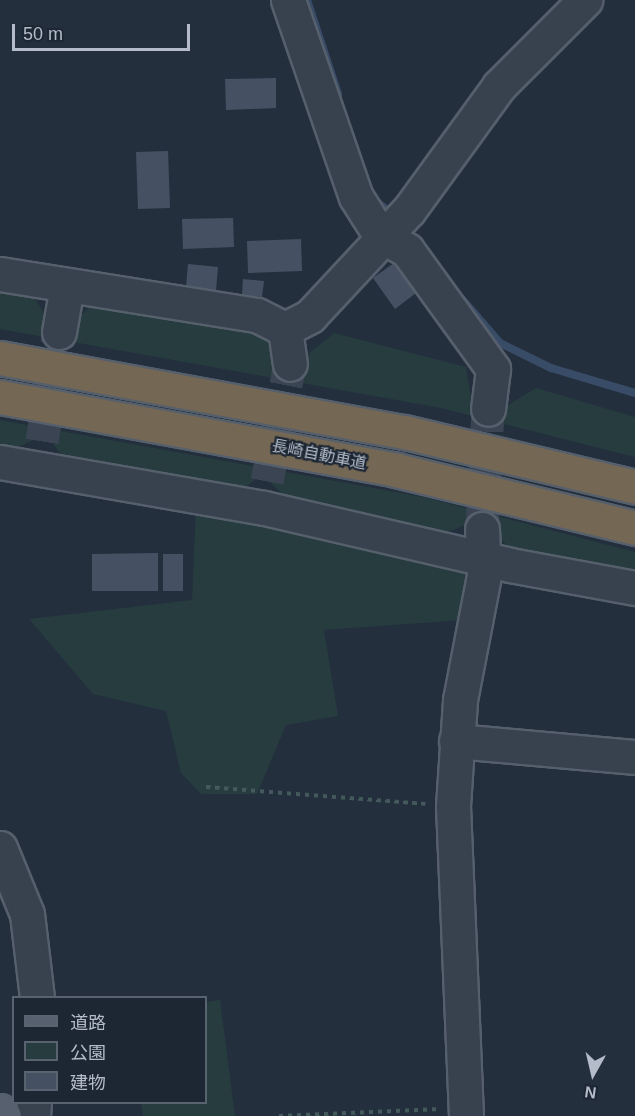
<!DOCTYPE html>
<html>
<head>
<meta charset="utf-8">
<style>
  body { margin:0 }
  #map { position:relative; width:635px; height:1116px; overflow:hidden; background:#242f3e; font-family:Arial,"Noto Sans JP",sans-serif }
  div>[style] { position:absolute }
  .green>* { inset:0; background:#263c3f }
  .stream>* { height:8px; margin:-4px; padding:0 4px; transform-origin:4px; border-radius:4px; background:#394c67 }
  .building>* { inset:0; background:#455162 }
  .minor-tunnel>* { height:33px; margin-top:-16.5px; transform-origin:0; background:repeating-linear-gradient(90deg,#3a4453 0 33px,transparent 0 49px) }
  .path>* { height:4px; margin-top:-2px; transform-origin:0; background:repeating-linear-gradient(90deg,#44595c 0 4.5px,transparent 0 9px) }
  .roads { filter:drop-shadow(2px 0 #565f6c) drop-shadow(-2px 0 #565f6c) drop-shadow(0 2px #565f6c) drop-shadow(0 -2px #565f6c) }
  .minor>* { height:33px; margin:-16.5px; padding:0 16.5px; transform-origin:16.5px; border-radius:16.5px; background:#38414e }
  .major>* { height:33px; margin:-16.5px; padding:0 16.5px; transform-origin:16.5px; border-radius:16.5px; background:#56606e }
  .highway>* { height:33px; margin:-16.5px; padding:0 16.5px; transform-origin:16.5px; border-radius:16.5px; background:#746855 }
  span { translate:-50% -50%; white-space:nowrap; text-align:center; line-height:1.15; -webkit-text-stroke:4.5px #1d2633; paint-order:stroke }
  .street-label { font-size:16px; color:#b4bcc9 }
  .legend { position:absolute; left:12px; top:996px; width:195px; height:108px; box-sizing:border-box; background:#1d2633; border:2px solid #59626f; margin:0; padding:8px 10px; list-style:none; font-size:18px; color:#b4bcc9 }
  .legend li { display:flex; align-items:center; gap:12px; height:30px }
  .legend b { width:30px; border:2px solid #59626f }
  .north { position:absolute; left:563px; top:1044px; width:60px; height:60px; -webkit-text-stroke:4px #1d2633; paint-order:stroke; rotate:188deg; font-size:16px; font-weight:700; line-height:24px; text-align:center; color:#b4bcc9 }
  .north::after { content:''; display:block; margin:auto; width:21px; height:27px; background:#b4bcc9; clip-path:polygon(50% 0,100% 100%,50% 72%,0 100%) }
  .scale { position:absolute; left:12px; top:24px; width:178px; height:27px; box-sizing:border-box; border:3px solid #b4bcc9; border-top:0; padding-left:8px; font-size:18px; line-height:21px; white-space:nowrap; color:#b4bcc9; -webkit-text-stroke:4px #1d2633; paint-order:stroke }
</style>
</head>
<body>
<div id="map">
  <div class="green">
    <i style="clip-path:polygon(0 288px,31px 293px,58px 335px,96px 302px,263px 331px,291px 368px,334px 333px,466px 367px,472px 405px,498px 411px,536px 388px,635px 417px,635px 457px,441px 408px,0 329px)"></i>
    <i style="clip-path:polygon(0 420px,423px 497px,635px 552px,635px 581px,518px 556px,480px 519px,433px 538px,298px 508px,262px 475px,235px 494px,71px 469px,46px 434px,0 456px)"></i>
    <i style="clip-path:polygon(196px 506px,467px 567px,463px 620px,324px 630px,338px 716px,286px 725px,257px 794px,201px 794px,181px 773px,166px 711px,93px 694px,29px 619px,192px 600px)"></i>
    <i style="clip-path:polygon(220px 1000px,235px 1116px,143px 1116px,141px 1103px,206px 1102px,206px 1002px)"></i>
  </div>
  <div class="stream">
    <i style="left:307px;top:0;width:99px;rotate:71.7deg"></i>
    <i style="left:373px;top:199px;width:16px;rotate:38deg"></i>
    <i style="left:462px;top:299px;width:58px;rotate:49.2deg"></i>
    <i style="left:500px;top:343px;width:57px;rotate:26.1deg"></i>
    <i style="left:551px;top:368px;width:88px;rotate:16.6deg"></i>
  </div>
  <div class="building">
    <i style="clip-path:polygon(276px 78px,276px 108px,226px 110px,225px 79px)"></i>
    <i style="clip-path:polygon(168px 151px,170px 208px,138px 209px,136px 152px)"></i>
    <i style="clip-path:polygon(233px 218px,234px 247px,183px 249px,182px 219px)"></i>
    <i style="clip-path:polygon(301px 239px,302px 271px,248px 273px,247px 241px)"></i>
    <i style="clip-path:polygon(394px 263px,416px 293px,395px 309px,373px 278px)"></i>
    <i style="clip-path:polygon(188px 264px,218px 267px,216px 291px,186px 287px)"></i>
    <i style="clip-path:polygon(243px 279px,264px 281px,262px 297px,242px 295px)"></i>
    <i style="clip-path:polygon(158px 553px,158px 591px,92px 591px,92px 554px)"></i>
    <i style="clip-path:polygon(163px 554px,183px 554px,183px 591px,163px 591px)"></i>
  </div>
  <div class="minor-tunnel">
    <i style="left:42px;top:441px;width:110px;rotate:-81.1deg"></i>
    <i style="left:267px;top:481px;width:119px;rotate:-78.9deg"></i>
    <i style="left:482px;top:529px;width:120px;rotate:-87.1deg"></i>
  </div>
  <div class="path">
    <i style="left:206px;top:787px;width:220px;rotate:4.4deg"></i>
    <i style="left:279px;top:1116px;width:161px;rotate:-2.5deg"></i>
  </div>
  <div class="roads">
    <div class="minor">
      <i style="left:288px;top:0;width:208px;rotate:71deg"></i>
      <i style="left:356px;top:197px;width:45px;rotate:57.7deg"></i>
      <i style="left:380px;top:235px;width:31px;rotate:29deg"></i>
      <i style="left:407px;top:250px;width:147px;rotate:54.1deg"></i>
      <i style="left:493px;top:369px;width:40px;rotate:97.1deg"></i>
      <i style="left:0;top:274px;width:260px;rotate:9.1deg"></i>
      <i style="left:257px;top:315px;width:31px;rotate:27deg"></i>
      <i style="left:285px;top:329px;width:28px;rotate:-27deg"></i>
      <i style="left:310px;top:316px;width:145px;rotate:-47deg"></i>
      <i style="left:409px;top:210px;width:153px;rotate:-54deg"></i>
      <i style="left:499px;top:86px;width:122px;rotate:-45deg"></i>
      <i style="left:285px;top:329px;width:35px;rotate:82deg"></i>
      <i style="left:59px;top:332px;width:47px;rotate:-80.1deg"></i>
      <i style="left:0;top:462px;width:268px;rotate:9.9deg"></i>
      <i style="left:264px;top:508px;width:253px;rotate:13deg"></i>
      <i style="left:510px;top:565px;width:127px;rotate:10.4deg"></i>
      <i style="left:456px;top:741px;width:180px;rotate:5.1deg"></i>
      <i style="left:0;top:848px;width:71px;rotate:67.8deg"></i>
      <i style="left:27px;top:914px;width:85px;rotate:83.2deg"></i>
      <i style="left:33px;top:1116px;width:14px;rotate:-86deg"></i>
      <i style="left:466px;top:1116px;width:310px;rotate:-92.4deg"></i>
      <i style="left:453px;top:806px;width:106px;rotate:-86.2deg"></i>
      <i style="left:460px;top:700px;width:127px;rotate:-79.1deg"></i>
      <i style="left:484px;top:575px;width:46px;rotate:-92.5deg"></i>
    </div>
    <div class="major">
      <i style="left:0;top:1111px;width:6px;rotate:51deg"></i>
    </div>
    <div class="highway">
      <i style="left:0;top:358px;width:412px;rotate:10.4deg"></i>
      <i style="left:405px;top:432px;width:236px;rotate:13.4deg"></i>
      <i style="left:0;top:397px;width:403px;rotate:10.4deg"></i>
      <i style="left:396px;top:470px;width:246px;rotate:13.6deg"></i>
    </div>
  </div>
  <div class="street-label">
    <span style="left:319px;top:455px;rotate:11deg">長崎自動車道</span>
  </div>
  <ul class="legend">
  <li><b style="height:8px;background:#56606e"></b>道路</li>
  <li><b style="height:16px;background:#263c3f"></b>公園</li>
  <li><b style="height:16px;background:#455162"></b>建物</li>
  </ul>
  <div class="north">N</div>
  <div class="scale">50 m</div>
</div>
</body>
</html>
